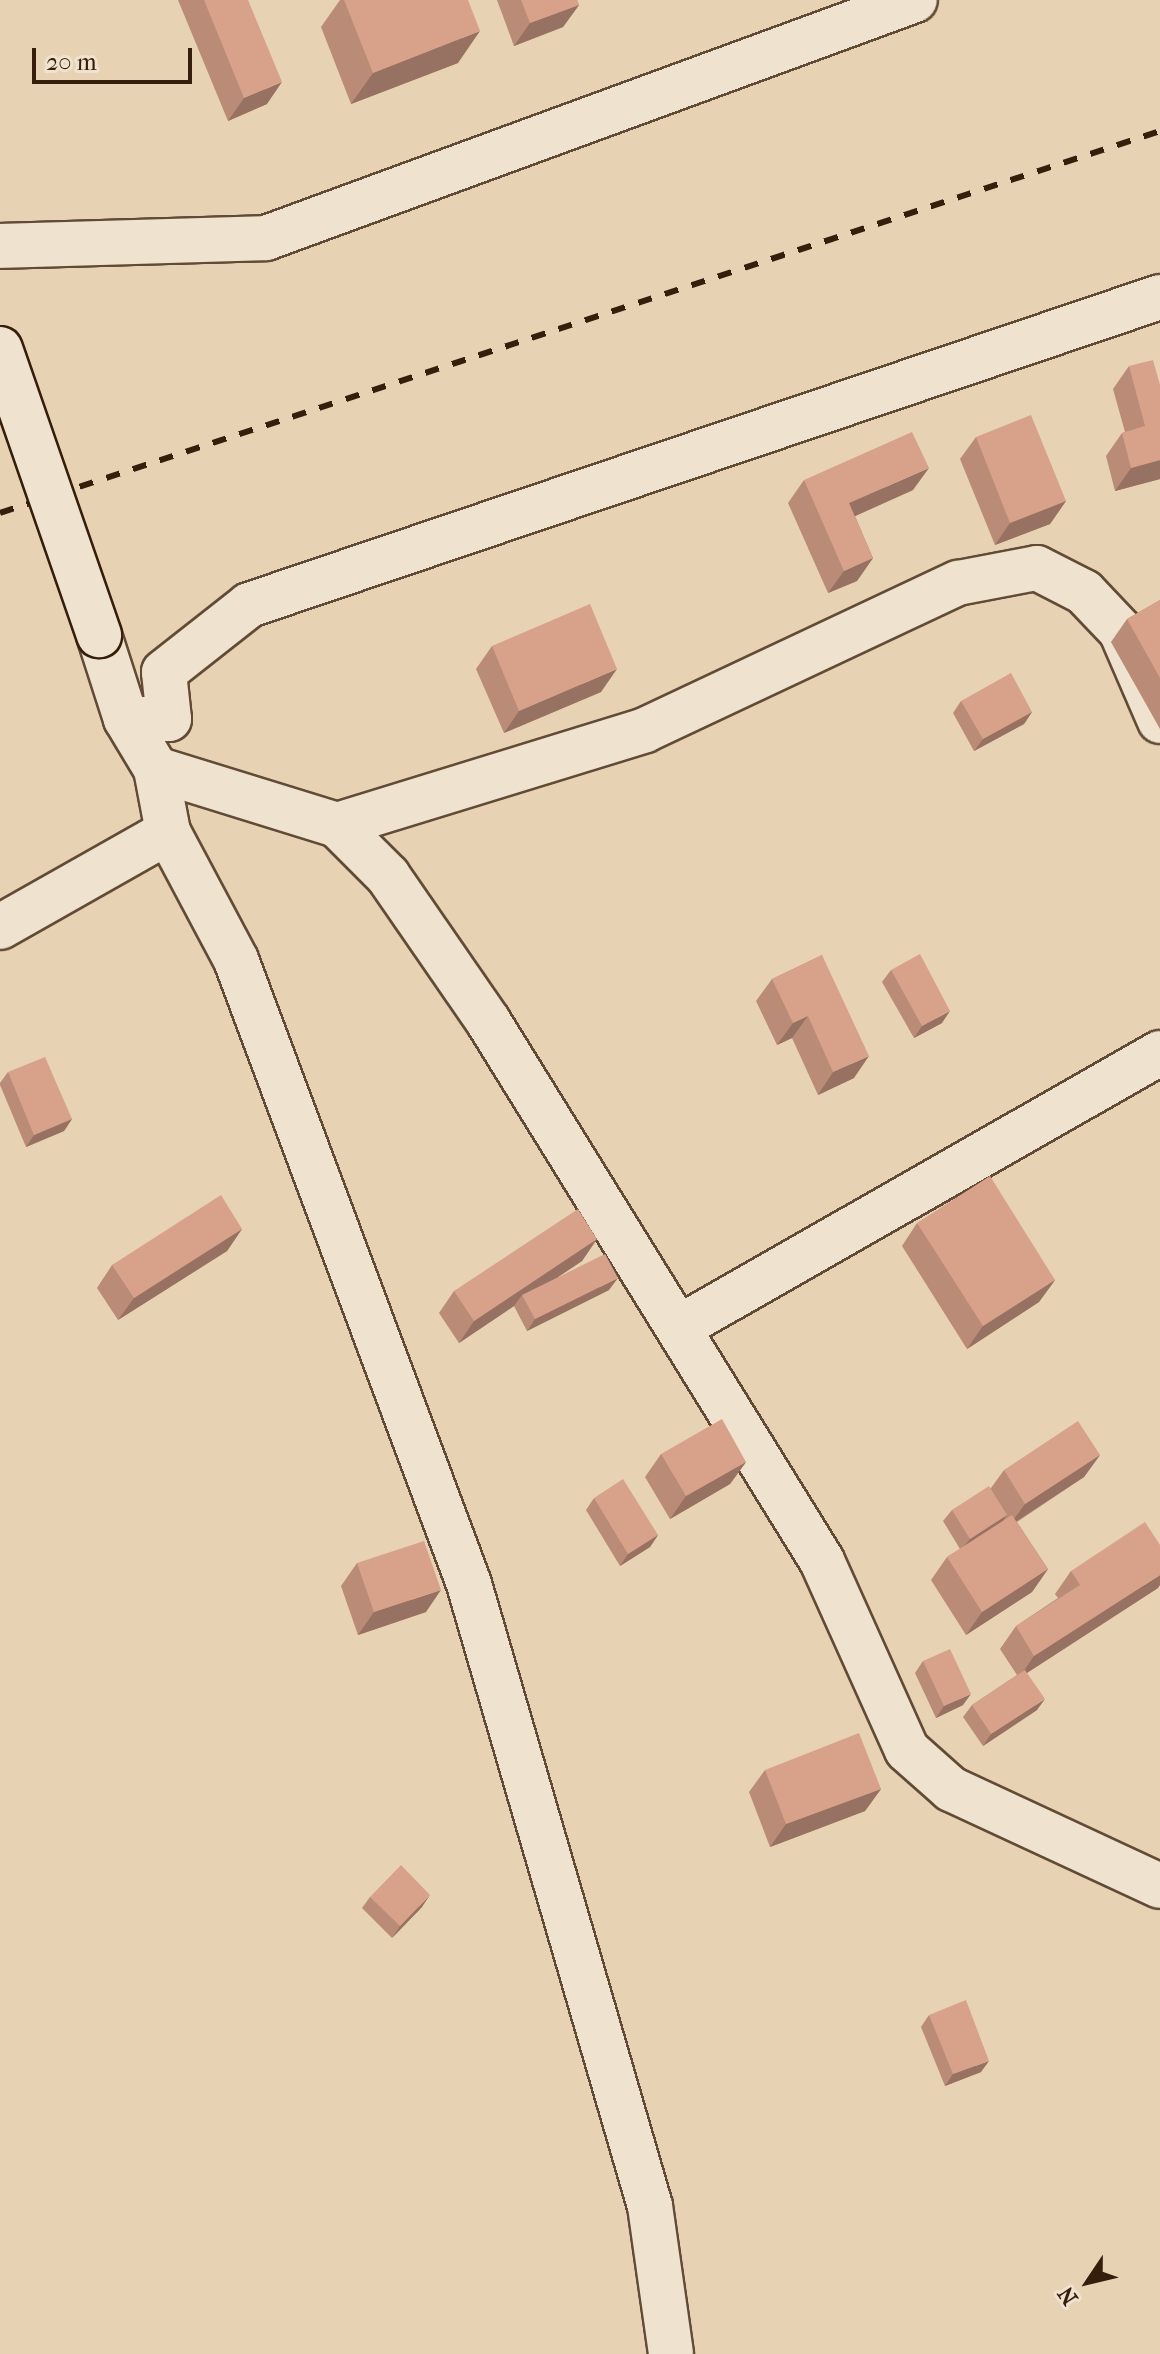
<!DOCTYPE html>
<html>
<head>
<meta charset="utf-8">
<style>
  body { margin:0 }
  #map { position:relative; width:1160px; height:2354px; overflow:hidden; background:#e7d2b3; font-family:"IM FELL French Canon",serif }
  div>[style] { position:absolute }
  .roads { filter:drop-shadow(2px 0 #624b36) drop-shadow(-2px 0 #624b36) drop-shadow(0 2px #624b36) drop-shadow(0 -2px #624b36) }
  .street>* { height:44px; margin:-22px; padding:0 22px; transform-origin:22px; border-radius:22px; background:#efe2ce }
  .secondary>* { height:44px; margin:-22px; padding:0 22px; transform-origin:22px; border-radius:22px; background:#efe2ce }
  .rail>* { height:6px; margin-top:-3px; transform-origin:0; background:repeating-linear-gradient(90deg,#361e0c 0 14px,transparent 0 28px) }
  .bridges { filter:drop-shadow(2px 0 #361e0c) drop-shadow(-2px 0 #361e0c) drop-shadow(0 2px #361e0c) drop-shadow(0 -2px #361e0c) }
  .secondary-bridge>* { height:44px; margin:-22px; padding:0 22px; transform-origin:22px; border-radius:22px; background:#efe2ce }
  .wall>* { inset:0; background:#ba8b77 }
  .shaded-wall>* { inset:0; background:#977161 }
  .building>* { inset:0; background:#d8a28a }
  span { translate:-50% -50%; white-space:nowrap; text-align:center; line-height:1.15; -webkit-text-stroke:8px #efe2ce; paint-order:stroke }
  .north { position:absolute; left:1048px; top:2242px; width:80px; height:80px; -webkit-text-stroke:6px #efe2ce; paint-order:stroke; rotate:235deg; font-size:22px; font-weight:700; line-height:32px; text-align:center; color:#361e0c }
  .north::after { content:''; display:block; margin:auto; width:28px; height:36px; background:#361e0c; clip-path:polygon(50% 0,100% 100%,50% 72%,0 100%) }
  .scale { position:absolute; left:32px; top:48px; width:160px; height:36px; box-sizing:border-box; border:4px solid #361e0c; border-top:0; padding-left:10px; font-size:24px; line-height:28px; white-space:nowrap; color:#361e0c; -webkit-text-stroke:6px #efe2ce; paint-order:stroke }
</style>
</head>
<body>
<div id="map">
  <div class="roads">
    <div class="street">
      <i style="left:0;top:246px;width:266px;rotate:-1.7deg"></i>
      <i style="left:266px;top:238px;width:691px;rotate:-20.14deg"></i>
      <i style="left:126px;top:719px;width:43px"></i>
      <i style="left:169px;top:719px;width:47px;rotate:-96.1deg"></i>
      <i style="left:164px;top:672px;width:108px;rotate:-38.2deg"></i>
      <i style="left:249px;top:605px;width:962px;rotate:-18.68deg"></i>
      <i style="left:156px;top:769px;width:189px;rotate:17.2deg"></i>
      <i style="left:337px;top:825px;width:72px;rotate:45deg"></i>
      <i style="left:388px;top:876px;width:176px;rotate:55.4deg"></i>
      <i style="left:488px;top:1021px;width:635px;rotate:58.26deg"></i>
      <i style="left:822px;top:1561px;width:207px;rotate:65.8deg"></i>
      <i style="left:907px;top:1750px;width:59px;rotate:41.6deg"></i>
      <i style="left:951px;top:1789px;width:230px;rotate:24.9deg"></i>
      <i style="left:337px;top:825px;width:322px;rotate:-17.1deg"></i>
      <i style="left:645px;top:730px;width:346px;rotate:-25.2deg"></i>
      <i style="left:958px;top:583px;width:80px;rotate:-10.8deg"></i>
      <i style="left:1037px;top:568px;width:53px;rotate:27.1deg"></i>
      <i style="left:1084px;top:592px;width:54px;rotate:46.5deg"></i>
      <i style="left:1121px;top:631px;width:98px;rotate:66.6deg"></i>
      <i style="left:0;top:927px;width:193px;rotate:-29.5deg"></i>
      <i style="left:678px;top:1328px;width:555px;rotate:-29.71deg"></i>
    </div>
    <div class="secondary">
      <i style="left:99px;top:635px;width:88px;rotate:72.2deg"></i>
      <i style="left:126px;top:719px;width:58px;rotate:59deg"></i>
      <i style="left:156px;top:769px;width:64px;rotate:79.2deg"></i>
      <i style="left:168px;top:832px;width:145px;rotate:62deg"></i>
      <i style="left:236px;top:960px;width:666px;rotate:69.52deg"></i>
      <i style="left:469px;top:1584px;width:648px;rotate:73.78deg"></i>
      <i style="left:650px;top:2206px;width:149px;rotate:81.9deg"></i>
    </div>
  </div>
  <div class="rail">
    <i style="left:0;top:513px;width:1221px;rotate:-18.23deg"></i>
  </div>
  <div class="bridges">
    <div class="secondary-bridge">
      <i style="left:0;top:349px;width:303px;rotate:70.9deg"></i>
    </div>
  </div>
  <div class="wall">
    <i style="clip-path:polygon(178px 0,248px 0,267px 104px,228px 121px)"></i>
    <i style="clip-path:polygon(340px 0,468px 0,458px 63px,351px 104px,321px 27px)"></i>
    <i style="clip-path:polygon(497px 0,577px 0,579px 5px,563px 27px,514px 46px)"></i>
    <i style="clip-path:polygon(1129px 366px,1160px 385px,1160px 479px,1115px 491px,1106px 456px,1122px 433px,1125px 432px,1113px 389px)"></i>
    <i style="clip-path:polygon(976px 437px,1066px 501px,1050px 524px,995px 545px,960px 459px)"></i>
    <i style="clip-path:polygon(804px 480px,913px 490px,855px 516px,873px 558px,857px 581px,828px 593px,788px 503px)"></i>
    <i style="clip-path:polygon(1160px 600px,1160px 729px,1111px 642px,1127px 619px)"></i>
    <i style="clip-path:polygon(492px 646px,601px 692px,504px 733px,476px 669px)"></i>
    <i style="clip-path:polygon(961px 701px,1032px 712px,1024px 724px,974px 751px,953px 713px)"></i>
    <i style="clip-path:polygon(822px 955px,854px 1078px,818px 1095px,792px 1038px,777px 1045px,756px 1001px,772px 979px)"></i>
    <i style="clip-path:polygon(891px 970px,942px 1023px,914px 1038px,882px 982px)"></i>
    <i style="clip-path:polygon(8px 1072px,72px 1119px,64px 1131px,26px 1147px,0 1085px,0 1083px)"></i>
    <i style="clip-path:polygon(917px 1223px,1055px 1280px,1039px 1302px,967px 1349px,902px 1246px)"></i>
    <i style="clip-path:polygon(242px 1229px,227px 1251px,118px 1320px,97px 1288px,112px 1265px)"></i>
    <i style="clip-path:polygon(597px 1239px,582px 1261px,558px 1277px,609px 1290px,527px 1331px,514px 1306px,459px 1343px,439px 1313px,454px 1291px)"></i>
    <i style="clip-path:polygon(661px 1454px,746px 1462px,730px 1484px,670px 1519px,645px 1477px)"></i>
    <i style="clip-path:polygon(1100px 1455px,1084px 1477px,1017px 1522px,1048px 1569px,1032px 1592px,966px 1635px,931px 1580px,947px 1557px,960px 1549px,943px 1521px,952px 1510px,991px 1488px,1004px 1470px)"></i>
    <i style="clip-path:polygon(594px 1498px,658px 1535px,650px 1547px,620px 1566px,586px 1510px)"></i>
    <i style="clip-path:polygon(357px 1563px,426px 1612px,358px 1635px,341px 1586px)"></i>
    <i style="clip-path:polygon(1071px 1571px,1158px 1588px,1027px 1673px,1037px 1710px,983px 1746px,963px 1717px,972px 1705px,1017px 1675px,1000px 1649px,1016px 1626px,1058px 1598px,1055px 1594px)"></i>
    <i style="clip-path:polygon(923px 1661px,963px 1705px,936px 1718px,915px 1673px)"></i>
    <i style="clip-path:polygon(765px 1770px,881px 1789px,865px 1811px,770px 1847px,749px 1792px)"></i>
    <i style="clip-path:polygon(370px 1897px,422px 1907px,392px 1938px,362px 1908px)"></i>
    <i style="clip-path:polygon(929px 2015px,981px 2072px,945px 2086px,921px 2027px)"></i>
  </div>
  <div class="shaded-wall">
    <i style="clip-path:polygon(579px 5px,563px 27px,514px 46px,530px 23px)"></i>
    <i style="clip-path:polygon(480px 31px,458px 63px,351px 104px,373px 73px)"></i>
    <i style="clip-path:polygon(282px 82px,267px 104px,228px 121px,244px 98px)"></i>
    <i style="clip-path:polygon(1160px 460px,1160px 479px,1115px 491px,1131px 468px)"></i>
    <i style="clip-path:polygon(929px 468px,913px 490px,833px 526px,849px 503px)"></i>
    <i style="clip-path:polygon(1066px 501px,1050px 524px,995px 545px,1010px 523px)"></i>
    <i style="clip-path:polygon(873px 558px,857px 581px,828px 593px,844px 571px)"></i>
    <i style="clip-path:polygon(617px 669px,601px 692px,504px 733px,519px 711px)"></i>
    <i style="clip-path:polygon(1032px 712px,1024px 724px,974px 751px,983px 739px)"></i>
    <i style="clip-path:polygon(950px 1011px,942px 1023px,914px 1038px,922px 1026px)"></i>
    <i style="clip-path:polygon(808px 1016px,792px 1038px,777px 1045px,793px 1023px)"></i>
    <i style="clip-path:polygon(869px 1056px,854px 1078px,818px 1095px,833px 1072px)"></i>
    <i style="clip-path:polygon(72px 1119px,64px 1131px,26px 1147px,34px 1135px)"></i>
    <i style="clip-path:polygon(242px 1229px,227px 1251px,118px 1320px,134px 1298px)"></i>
    <i style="clip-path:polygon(597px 1239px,582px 1261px,525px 1299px,522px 1295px,514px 1306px,459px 1343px,474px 1321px)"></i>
    <i style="clip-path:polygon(618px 1278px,609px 1290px,527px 1331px,535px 1319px)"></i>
    <i style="clip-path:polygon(1055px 1280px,1039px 1302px,967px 1349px,983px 1326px)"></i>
    <i style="clip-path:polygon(1100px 1455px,1084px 1477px,1009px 1526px,1025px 1504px)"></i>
    <i style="clip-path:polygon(746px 1462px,730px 1484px,670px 1519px,686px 1496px)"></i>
    <i style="clip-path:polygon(1007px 1515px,999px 1527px,961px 1550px,970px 1539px)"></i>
    <i style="clip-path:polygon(658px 1535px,650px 1547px,620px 1566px,628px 1554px)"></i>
    <i style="clip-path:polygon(1048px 1569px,1032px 1592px,966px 1635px,982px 1612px)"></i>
    <i style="clip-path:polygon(1160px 1575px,1160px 1585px,1158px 1588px,1019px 1678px,1034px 1656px)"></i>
    <i style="clip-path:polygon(441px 1590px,426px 1612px,358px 1635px,374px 1612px)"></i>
    <i style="clip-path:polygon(971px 1694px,963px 1705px,936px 1718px,944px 1706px)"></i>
    <i style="clip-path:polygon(1045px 1699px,1037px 1710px,983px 1746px,991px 1734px)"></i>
    <i style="clip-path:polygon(881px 1789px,865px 1811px,770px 1847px,786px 1824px)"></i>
    <i style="clip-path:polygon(430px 1895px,422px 1907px,392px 1938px,400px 1926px)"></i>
    <i style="clip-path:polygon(989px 2061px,981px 2072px,945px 2086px,953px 2074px)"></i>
  </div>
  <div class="building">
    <i style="clip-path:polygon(204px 0,248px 0,282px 82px,244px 98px)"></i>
    <i style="clip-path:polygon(344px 0,468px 0,480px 31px,373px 73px)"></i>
    <i style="clip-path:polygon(521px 0,577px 0,579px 5px,530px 23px)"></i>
    <i style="clip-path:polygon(1153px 360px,1160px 385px,1160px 460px,1131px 468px,1122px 433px,1145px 426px,1129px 366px)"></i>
    <i style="clip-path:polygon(1031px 415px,1066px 501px,1010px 523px,976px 437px)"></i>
    <i style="clip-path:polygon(912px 432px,929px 468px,849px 503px,873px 558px,844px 571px,804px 480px)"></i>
    <i style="clip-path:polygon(1160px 600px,1160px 678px,1127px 619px)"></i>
    <i style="clip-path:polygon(590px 604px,617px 669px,519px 711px,492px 646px)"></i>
    <i style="clip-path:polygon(1011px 673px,1032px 712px,983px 739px,961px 701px)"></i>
    <i style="clip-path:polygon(920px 954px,950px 1011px,922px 1026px,891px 970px)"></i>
    <i style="clip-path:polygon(822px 955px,869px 1056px,833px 1072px,808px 1016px,793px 1023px,772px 979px)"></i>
    <i style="clip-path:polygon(45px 1057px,72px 1119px,34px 1135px,8px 1072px)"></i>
    <i style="clip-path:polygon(990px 1176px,1055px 1280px,983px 1326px,917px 1223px)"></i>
    <i style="clip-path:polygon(221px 1195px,242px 1229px,134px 1298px,112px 1265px)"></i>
    <i style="clip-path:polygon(578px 1209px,597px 1239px,474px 1321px,454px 1291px)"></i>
    <i style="clip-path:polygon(605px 1254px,618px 1278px,535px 1319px,522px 1295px)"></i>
    <i style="clip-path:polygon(722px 1419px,746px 1462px,686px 1496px,661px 1454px)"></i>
    <i style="clip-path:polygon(1078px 1421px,1100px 1455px,1025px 1504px,1004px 1470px)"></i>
    <i style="clip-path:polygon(623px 1479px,658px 1535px,628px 1554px,594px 1498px)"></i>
    <i style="clip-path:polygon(989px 1486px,1007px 1515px,970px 1539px,952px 1510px)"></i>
    <i style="clip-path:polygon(1012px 1515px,1048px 1569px,982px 1612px,947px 1557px)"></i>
    <i style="clip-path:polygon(1145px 1522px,1160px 1545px,1160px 1575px,1034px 1656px,1016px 1626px,1080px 1585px,1071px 1571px)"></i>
    <i style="clip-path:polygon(424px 1541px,441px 1590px,374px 1612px,357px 1563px)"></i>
    <i style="clip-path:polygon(950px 1649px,971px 1694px,944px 1706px,923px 1661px)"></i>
    <i style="clip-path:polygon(1025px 1670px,1045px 1699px,991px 1734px,972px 1705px)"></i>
    <i style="clip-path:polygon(859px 1733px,881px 1789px,786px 1824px,765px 1770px)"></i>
    <i style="clip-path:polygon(401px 1865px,430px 1895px,400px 1926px,370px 1897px)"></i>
    <i style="clip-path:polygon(966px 2000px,989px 2061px,953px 2074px,929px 2015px)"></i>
  </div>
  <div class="north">N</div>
  <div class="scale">20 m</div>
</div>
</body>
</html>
